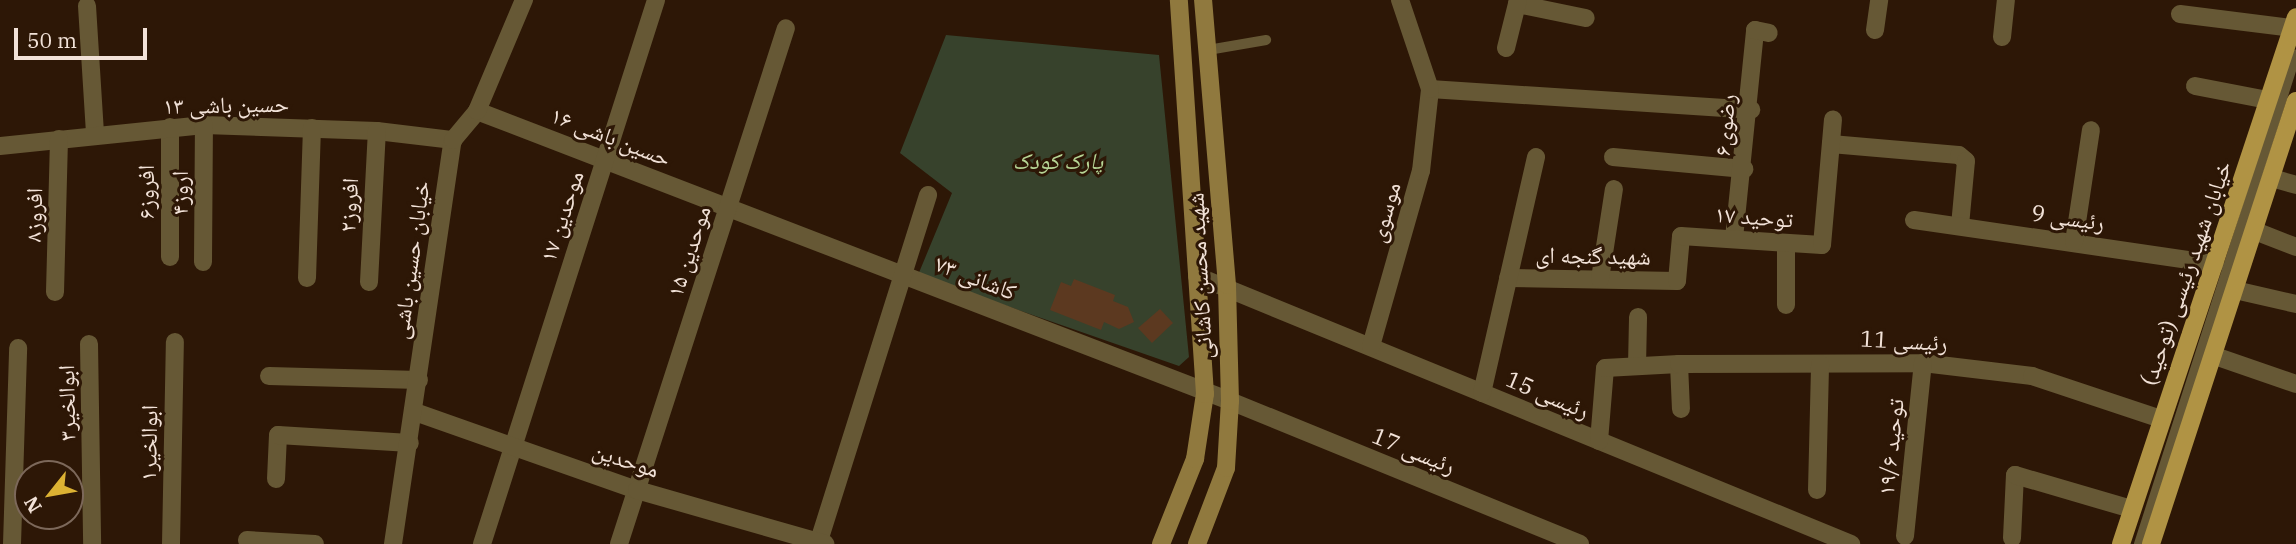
<!DOCTYPE html>
<html>
<head>
<meta charset="utf-8">
<style>
  body { margin:0 }
  #map { position:relative; width:2296px; height:544px; overflow:hidden; background:#2d1706; font-family:"IBM Plex Serif","Noto Naskh Arabic",serif }
  div>[style] { position:absolute }
  .green>* { inset:0; background:#37422c }
  .building>* { inset:0; background:#5c3920 }
  .service>* { height:10px; margin:-5px; padding:0 5px; transform-origin:5px; border-radius:5px; background:#665835 }
  .minor>* { height:18px; margin:-9px; padding:0 9px; transform-origin:9px; border-radius:9px; background:#665835 }
  .tertiary>* { height:18px; margin:-9px; padding:0 9px; transform-origin:9px; border-radius:9px; background:#665835 }
  .secondary>* { height:18px; margin:-9px; padding:0 9px; transform-origin:9px; border-radius:9px; background:#90793e }
  .primary>* { height:18px; margin:-9px; padding:0 9px; transform-origin:9px; border-radius:9px; background:#b09344 }
  span { translate:-50% -50%; white-space:nowrap; text-align:center; line-height:1.15; -webkit-text-stroke:6px #2d1706; paint-order:stroke }
  .street-label { font-size:23px; color:#f2e2d8 }
  .park-label { font-size:23px; color:#b6d595; font-style:italic }
  .north { position:absolute; left:14px; top:460px; width:70px; height:70px; box-sizing:border-box; background:#2d1706; border:2px solid #7c685a; border-radius:50%; rotate:239deg; font-size:19px; font-weight:700; line-height:28px; text-align:center; color:#f2e2d8 }
  .north::after { content:''; display:block; margin:auto; width:24px; height:32px; background:#dcb233; clip-path:polygon(50% 0,100% 100%,50% 72%,0 100%) }
  .scale { position:absolute; left:14px; top:28px; width:133px; height:32px; box-sizing:border-box; border:4px solid #f2e2d8; border-top:0; padding-left:9px; font-size:21px; line-height:24px; white-space:nowrap; color:#f2e2d8; -webkit-text-stroke:5px #2d1706; paint-order:stroke }
</style>
</head>
<body>
<div id="map">
  <div class="green">
    <i style="clip-path:polygon(946px 35px,1159px 55px,1189px 357px,1179px 366px,918px 275px,952px 193px,900px 153px)"></i>
  </div>
  <div class="building">
    <i style="clip-path:polygon(1074px 279px,1115px 295px,1113px 301px,1128px 307px,1134px 322px,1119px 329px,1104px 322px,1101px 330px,1050px 310px,1061px 282px,1071px 286px)"></i>
    <i style="clip-path:polygon(1160px 309px,1173px 323px,1152px 343px,1138px 328px)"></i>
  </div>
  <div class="service">
    <i style="left:1208px;top:50px;width:59px;rotate:-9.8deg"></i>
    <i style="left:2139px;top:544px;width:514px;rotate:-72.2deg"></i>
  </div>
  <div class="minor">
    <i style="left:1517px;top:4px;width:70px;rotate:11.5deg"></i>
    <i style="left:87px;top:6px;width:128px;rotate:86.4deg"></i>
    <i style="left:2180px;top:14px;width:114px;rotate:7.1deg"></i>
    <i style="left:1875px;top:30px;width:30px;rotate:-82deg"></i>
    <i style="left:2002px;top:37px;width:37px;rotate:-84deg"></i>
    <i style="left:1506px;top:48px;width:49px;rotate:-76deg"></i>
    <i style="left:2195px;top:86px;width:74px;rotate:10.9deg"></i>
    <i style="left:1430px;top:89px;width:322px;rotate:3.7deg"></i>
    <i style="left:477px;top:111px;width:807px;rotate:21.06deg"></i>
    <i style="left:1230px;top:401px;width:378px;rotate:22.2deg"></i>
    <i style="left:170px;top:127px;width:130px;rotate:90deg"></i>
    <i style="left:1831px;top:144px;width:128px;rotate:4.9deg"></i>
    <i style="left:1959px;top:155px;width:9px;rotate:41deg"></i>
    <i style="left:1966px;top:161px;width:65px;rotate:95.3deg"></i>
    <i style="left:0;top:146px;width:205px;rotate:-5.9deg"></i>
    <i style="left:204px;top:125px;width:173px;rotate:2deg"></i>
    <i style="left:377px;top:131px;width:77px;rotate:6.8deg"></i>
    <i style="left:1613px;top:157px;width:132px;rotate:5.2deg"></i>
    <i style="left:2272px;top:178px;width:25px;rotate:16deg"></i>
    <i style="left:1914px;top:220px;width:304px;rotate:8.3deg"></i>
    <i style="left:2255px;top:231px;width:44px;rotate:21.3deg"></i>
    <i style="left:1734px;top:238px;width:209px;rotate:-84.2deg"></i>
    <i style="left:1755px;top:30px;width:14px;rotate:12deg"></i>
    <i style="left:2074px;top:242px;width:113px;rotate:-81.4deg"></i>
    <i style="left:1786px;top:244px;width:61px;rotate:90deg"></i>
    <i style="left:203px;top:262px;width:137px;rotate:-89.6deg"></i>
    <i style="left:1197px;top:276px;width:707px;rotate:22.28deg"></i>
    <i style="left:307px;top:278px;width:150px;rotate:-88.1deg"></i>
    <i style="left:1508px;top:278px;width:169px;rotate:1deg"></i>
    <i style="left:1677px;top:281px;width:45px;rotate:-84.9deg"></i>
    <i style="left:1681px;top:236px;width:141px;rotate:3.7deg"></i>
    <i style="left:1822px;top:245px;width:126px;rotate:-85deg"></i>
    <i style="left:1600px;top:279px;width:91px;rotate:-81.2deg"></i>
    <i style="left:369px;top:282px;width:151px;rotate:-87deg"></i>
    <i style="left:2235px;top:290px;width:63px;rotate:12.9deg"></i>
    <i style="left:55px;top:292px;width:153px;rotate:-88.5deg"></i>
    <i style="left:89px;top:344px;width:200px;rotate:89.1deg"></i>
    <i style="left:1371px;top:346px;width:182px;rotate:-74.1deg"></i>
    <i style="left:1421px;top:171px;width:82px;rotate:-83.7deg"></i>
    <i style="left:1430px;top:89px;width:94px;rotate:-108.6deg"></i>
    <i style="left:2212px;top:355px;width:89px;rotate:19deg"></i>
    <i style="left:1679px;top:364px;width:45px;rotate:87.5deg"></i>
    <i style="left:1637px;top:366px;width:49px;rotate:-88.8deg"></i>
    <i style="left:269px;top:376px;width:150px;rotate:1.5deg"></i>
    <i style="left:1482px;top:393px;width:242px;rotate:-77.1deg"></i>
    <i style="left:1599px;top:441px;width:73px;rotate:-85.3deg"></i>
    <i style="left:1605px;top:368px;width:74px;rotate:-3.1deg"></i>
    <i style="left:1679px;top:364px;width:244px;rotate:-0.2deg"></i>
    <i style="left:1923px;top:363px;width:110px;rotate:6.8deg"></i>
    <i style="left:2032px;top:376px;width:136px;rotate:18.4deg"></i>
    <i style="left:276px;top:479px;width:44px;rotate:-87.4deg"></i>
    <i style="left:278px;top:435px;width:132px;rotate:3.5deg"></i>
    <i style="left:1817px;top:490px;width:126px;rotate:-88.6deg"></i>
    <i style="left:1905px;top:536px;width:174px;rotate:-84.1deg"></i>
    <i style="left:2012px;top:538px;width:63px;rotate:-87.3deg"></i>
    <i style="left:2015px;top:475px;width:121px;rotate:16.3deg"></i>
    <i style="left:247px;top:540px;width:68px;rotate:3.4deg"></i>
    <i style="left:12px;top:544px;width:196px;rotate:-88.2deg"></i>
    <i style="left:171px;top:544px;width:202px;rotate:-88.9deg"></i>
    <i style="left:482px;top:544px;width:571px;rotate:-72.26deg"></i>
    <i style="left:619px;top:544px;width:542px;rotate:-72.07deg"></i>
    <i style="left:818px;top:544px;width:366px;rotate:-72.5deg"></i>
  </div>
  <div class="tertiary">
    <i style="left:415px;top:412px;width:235px;rotate:19.4deg"></i>
    <i style="left:637px;top:490px;width:196px;rotate:16deg"></i>
    <i style="left:393px;top:544px;width:408px;rotate:-81.6deg"></i>
    <i style="left:453px;top:140px;width:38px;rotate:-50deg"></i>
    <i style="left:477px;top:111px;width:121px;rotate:-67.1deg"></i>
  </div>
  <div class="secondary">
    <i style="left:1161px;top:544px;width:92px;rotate:-68.2deg"></i>
    <i style="left:1195px;top:459px;width:66px;rotate:-81.3deg"></i>
    <i style="left:1205px;top:394px;width:395px;rotate:-93.8deg"></i>
    <i style="left:1197px;top:544px;width:81px;rotate:-69.1deg"></i>
    <i style="left:1226px;top:468px;width:67px;rotate:-86.6deg"></i>
    <i style="left:1230px;top:401px;width:116px;rotate:-91.5deg"></i>
    <i style="left:1227px;top:285px;width:286px;rotate:-94.8deg"></i>
  </div>
  <div class="primary">
    <i style="left:2121px;top:544px;width:555px;rotate:-71.63deg"></i>
    <i style="left:2151px;top:544px;width:466px;rotate:-71.9deg"></i>
  </div>
  <div class="street-label">
    <span style="left:226px;top:104px;rotate:-1deg">حسین باشی ۱۳</span>
    <span style="left:1724px;top:125px;rotate:-85deg">رضوی۶</span>
    <span style="left:611px;top:136px;rotate:21deg">حسین باشی ۱۶</span>
    <span style="left:145px;top:192px;rotate:-90deg">افروز۶</span>
    <span style="left:179px;top:193px;rotate:-90deg">اروز۴</span>
    <span style="left:348px;top:205px;rotate:-87deg">افروز۲</span>
    <span style="left:1384px;top:212px;rotate:-74deg">موسوی</span>
    <span style="left:33px;top:215px;rotate:-89deg">افروز۸</span>
    <span style="left:561px;top:216px;rotate:-72deg">موحدین ۱۷</span>
    <span style="left:1754px;top:216px;rotate:4deg">توحید ۱۷</span>
    <span style="left:2068px;top:217px;rotate:8deg">رئیسی 9</span>
    <span style="left:688px;top:251px;rotate:-72deg">موحدین ۱۵</span>
    <span style="left:1593px;top:255px;rotate:1deg">شهید گنجه ای</span>
    <span style="left:410px;top:260px;rotate:-82deg">خیابان حسین باشی</span>
    <span style="left:2185px;top:273px;rotate:-71deg">خیابان شهید رئیسی (توحید)</span>
    <span style="left:1199px;top:276px;rotate:-93deg">شهید محسن کاشانی</span>
    <span style="left:976px;top:277px;rotate:21deg">کاشانی ۷۳</span>
    <span style="left:1904px;top:340px;rotate:3deg">رئیسی 11</span>
    <span style="left:1548px;top:394px;rotate:23deg">رئیسی 15</span>
    <span style="left:66px;top:403px;rotate:-91deg">ابوالخیر۳</span>
    <span style="left:148px;top:443px;rotate:-89deg">ابوالخیر۱</span>
    <span style="left:1890px;top:447px;rotate:-84deg">توحید ۱۹/۶</span>
    <span style="left:1414px;top:450px;rotate:22deg">رئیسی 17</span>
    <span style="left:626px;top:459px;rotate:18deg">موحدین</span>
  </div>
  <div class="park-label">
    <span style="left:1058px;top:160px">پارک کودک</span>
  </div>
  <div class="north">N</div>
  <div class="scale">50 m</div>
</div>
</body>
</html>
